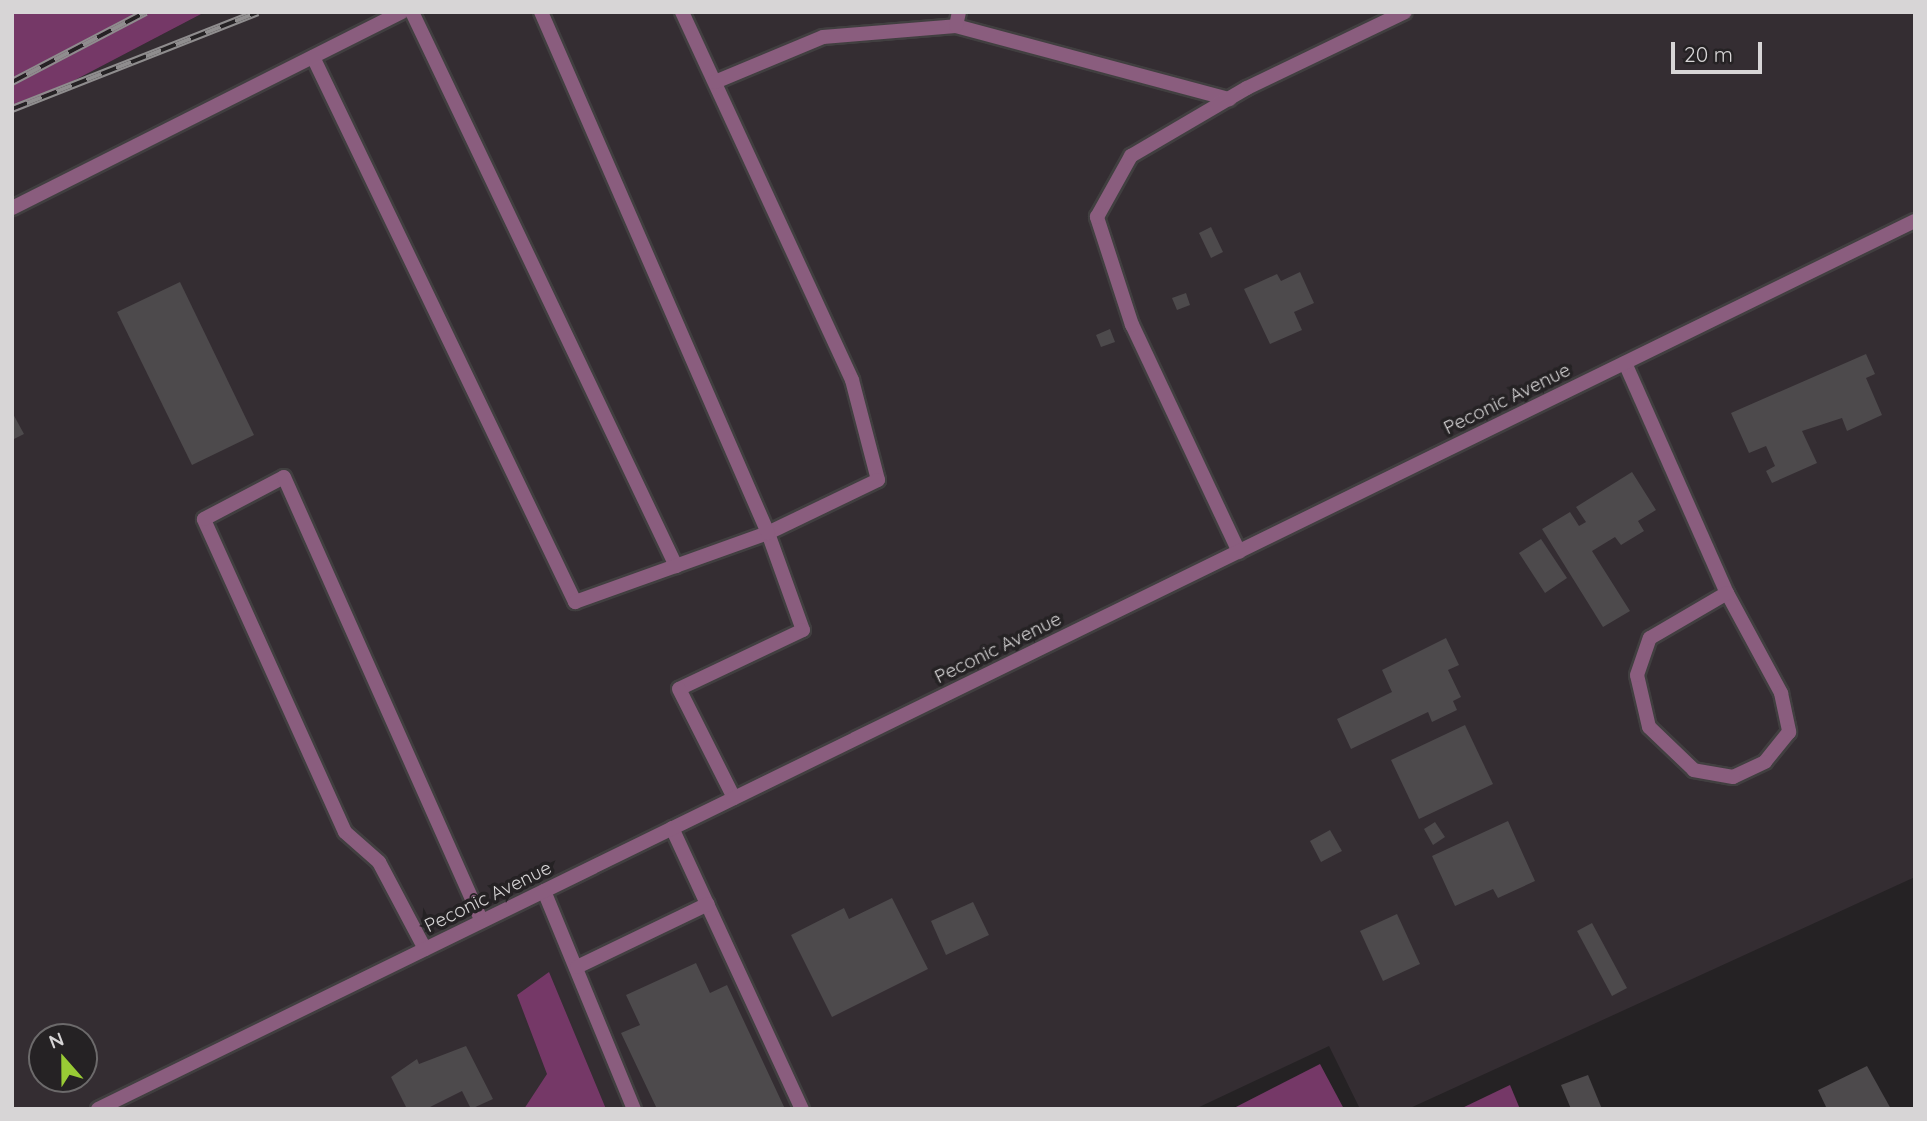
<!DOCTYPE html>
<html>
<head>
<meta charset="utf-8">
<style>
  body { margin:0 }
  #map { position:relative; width:1927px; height:1121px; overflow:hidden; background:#252224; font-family:Quicksand,sans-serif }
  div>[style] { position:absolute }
  .built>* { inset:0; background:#342d32 }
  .forest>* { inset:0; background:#753867 }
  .building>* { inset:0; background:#4d4a4c }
  .roads { filter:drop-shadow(2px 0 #413f40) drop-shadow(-2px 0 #413f40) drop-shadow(0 2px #413f40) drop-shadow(0 -2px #413f40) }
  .service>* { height:14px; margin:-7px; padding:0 7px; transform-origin:7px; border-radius:7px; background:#8a5d7e }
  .minor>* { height:14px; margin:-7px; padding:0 7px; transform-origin:7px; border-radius:7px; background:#8a5d7e }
  .rail>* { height:8px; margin-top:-4px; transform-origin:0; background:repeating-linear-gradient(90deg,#252224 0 16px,#8f8d8e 0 32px); box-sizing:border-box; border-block:2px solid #8f8d8e }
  span { translate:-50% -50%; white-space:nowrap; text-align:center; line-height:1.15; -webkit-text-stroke:7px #252224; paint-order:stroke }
  .street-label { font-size:19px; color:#d7d5d6 }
  .frame { position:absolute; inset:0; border:14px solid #d7d5d6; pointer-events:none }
  .north { position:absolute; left:28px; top:1023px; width:70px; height:70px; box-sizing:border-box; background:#252224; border:2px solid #6c6a6b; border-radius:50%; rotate:339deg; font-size:19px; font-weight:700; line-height:28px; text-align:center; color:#d7d5d6 }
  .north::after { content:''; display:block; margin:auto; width:24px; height:32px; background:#99cb35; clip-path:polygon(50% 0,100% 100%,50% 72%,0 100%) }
  .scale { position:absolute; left:1671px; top:42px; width:91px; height:32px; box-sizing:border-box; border:4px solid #d7d5d6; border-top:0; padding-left:9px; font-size:21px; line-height:24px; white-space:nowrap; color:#d7d5d6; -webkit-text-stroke:5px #252224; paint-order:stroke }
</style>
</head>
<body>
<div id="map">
  <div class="built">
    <i style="clip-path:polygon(evenodd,205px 12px,1915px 12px,1915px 877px,1408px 1109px,1360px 1109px,1329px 1046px,1195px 1109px,12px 1109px,12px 113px,205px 12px,42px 1037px,84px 1037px,84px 1079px,42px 1079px,42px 1037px)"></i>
  </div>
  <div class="forest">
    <i style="clip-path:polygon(12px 12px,205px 12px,12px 113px)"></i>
    <i style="clip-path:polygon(549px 972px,606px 1109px,524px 1109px,547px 1074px,517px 995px)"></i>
    <i style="clip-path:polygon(1320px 1064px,1344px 1109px,1232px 1109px)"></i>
    <i style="clip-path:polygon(1510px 1085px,1520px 1109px,1460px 1109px)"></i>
  </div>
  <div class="building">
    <i style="clip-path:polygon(1211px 227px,1223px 252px,1211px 258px,1199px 233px)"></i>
    <i style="clip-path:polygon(1300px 272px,1314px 303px,1294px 312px,1302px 330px,1270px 344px,1244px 289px,1277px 274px,1281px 281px)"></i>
    <i style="clip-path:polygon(180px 282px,254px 435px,192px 465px,117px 312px)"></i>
    <i style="clip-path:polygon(1186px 293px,1190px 305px,1177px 310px,1172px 298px)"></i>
    <i style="clip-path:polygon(1110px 329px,1115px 342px,1101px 347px,1096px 335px)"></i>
    <i style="clip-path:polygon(1866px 354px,1875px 374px,1866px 378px,1882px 415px,1847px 431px,1842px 418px,1802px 431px,1817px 463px,1772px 483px,1766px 471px,1775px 466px,1766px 446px,1749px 453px,1731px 413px)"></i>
    <i style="clip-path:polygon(12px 412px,24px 434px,12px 440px)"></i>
    <i style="clip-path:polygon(1632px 472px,1656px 510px,1638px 521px,1644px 531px,1621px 545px,1615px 537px,1592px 551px,1630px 611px,1603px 627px,1542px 529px,1570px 512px,1579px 526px,1586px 522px,1576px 507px)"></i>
    <i style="clip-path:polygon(1541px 539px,1567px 578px,1545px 593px,1519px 553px)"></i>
    <i style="clip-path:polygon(1446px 638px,1459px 665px,1448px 670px,1461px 697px,1453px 701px,1457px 710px,1432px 722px,1428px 712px,1351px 749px,1337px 719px,1392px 692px,1382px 670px)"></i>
    <i style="clip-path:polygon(1465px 725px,1493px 784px,1419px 819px,1391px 760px)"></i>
    <i style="clip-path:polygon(1508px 821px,1535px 881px,1498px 898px,1493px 889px,1455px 906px,1432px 856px)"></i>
    <i style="clip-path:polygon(1435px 822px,1445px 837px,1433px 845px,1424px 829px)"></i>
    <i style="clip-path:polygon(1330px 830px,1342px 851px,1321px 862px,1310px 841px)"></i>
    <i style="clip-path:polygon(892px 898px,928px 969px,832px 1017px,791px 935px,844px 908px,849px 919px)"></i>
    <i style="clip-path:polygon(973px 902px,989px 935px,946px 955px,931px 921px)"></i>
    <i style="clip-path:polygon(1397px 914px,1420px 964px,1383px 981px,1360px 931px)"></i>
    <i style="clip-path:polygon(1592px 923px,1627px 988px,1612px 996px,1577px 931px)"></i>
    <i style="clip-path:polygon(696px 963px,710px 993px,727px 985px,785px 1109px,657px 1109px,621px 1033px,640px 1025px,626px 995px)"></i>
    <i style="clip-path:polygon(466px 1046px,493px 1099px,471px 1109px,462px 1091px,426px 1109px,407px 1109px,391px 1077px,417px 1059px,419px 1064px)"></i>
    <i style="clip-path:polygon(1867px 1066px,1891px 1109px,1827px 1109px,1818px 1090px)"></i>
    <i style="clip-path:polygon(1588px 1075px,1602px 1109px,1571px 1109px,1561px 1085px)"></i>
  </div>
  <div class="roads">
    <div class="service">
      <i style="left:412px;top:12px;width:614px;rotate:64.52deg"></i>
      <i style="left:682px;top:12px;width:405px;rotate:65.2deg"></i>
      <i style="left:852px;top:380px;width:103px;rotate:75.4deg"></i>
      <i style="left:878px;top:480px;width:122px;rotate:154.3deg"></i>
      <i style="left:768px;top:533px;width:103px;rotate:70.2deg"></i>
      <i style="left:803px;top:630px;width:137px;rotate:154.6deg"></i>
      <i style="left:679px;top:689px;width:122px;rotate:63.2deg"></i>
      <i style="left:956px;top:26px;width:283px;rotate:15deg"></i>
      <i style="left:313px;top:57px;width:605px;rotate:64.32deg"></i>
      <i style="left:575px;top:602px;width:205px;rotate:-19.7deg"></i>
      <i style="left:768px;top:533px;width:568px;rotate:-113.54deg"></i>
      <i style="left:715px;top:82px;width:117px;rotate:-22.6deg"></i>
      <i style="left:823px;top:37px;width:133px;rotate:-4.7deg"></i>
      <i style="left:956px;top:26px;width:14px;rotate:-78deg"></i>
      <i style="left:12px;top:208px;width:436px;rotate:-26.7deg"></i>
      <i style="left:1625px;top:363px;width:252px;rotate:66.1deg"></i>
      <i style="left:1727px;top:593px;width:114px;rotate:61.6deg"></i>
      <i style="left:1781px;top:693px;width:40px;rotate:78deg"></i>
      <i style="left:1789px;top:732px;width:38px;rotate:129deg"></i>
      <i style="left:1765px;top:762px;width:35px;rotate:155deg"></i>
      <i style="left:1733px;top:777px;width:40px;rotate:-170deg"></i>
      <i style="left:1694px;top:770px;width:62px;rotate:-136.3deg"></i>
      <i style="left:1649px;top:727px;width:53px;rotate:-103deg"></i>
      <i style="left:1637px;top:675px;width:39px;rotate:-71deg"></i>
      <i style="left:1650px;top:638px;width:89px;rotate:-30.3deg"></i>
      <i style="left:1239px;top:552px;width:251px;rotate:-115.2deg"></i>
      <i style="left:1132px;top:325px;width:114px;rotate:-108deg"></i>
      <i style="left:1097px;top:217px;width:70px;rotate:-60.9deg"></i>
      <i style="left:1131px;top:156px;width:134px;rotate:-30.4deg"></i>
      <i style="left:1247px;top:88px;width:175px;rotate:-25.7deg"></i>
      <i style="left:672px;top:828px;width:310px;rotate:65.2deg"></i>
      <i style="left:544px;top:891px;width:236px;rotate:67.6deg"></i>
      <i style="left:425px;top:949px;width:98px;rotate:-117.9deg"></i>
      <i style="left:379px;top:862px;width:45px;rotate:-138.6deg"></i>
      <i style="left:345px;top:832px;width:343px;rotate:-114.3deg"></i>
      <i style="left:204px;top:519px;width:90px;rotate:-27.7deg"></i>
      <i style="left:284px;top:477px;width:486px;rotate:66deg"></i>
      <i style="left:577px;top:967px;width:145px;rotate:-25.7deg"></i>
    </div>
    <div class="minor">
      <i style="left:98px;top:1109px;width:2022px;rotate:-26.05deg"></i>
    </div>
  </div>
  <div class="rail">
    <i style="left:12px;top:82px;width:151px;rotate:-27.6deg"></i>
    <i style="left:12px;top:109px;width:264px;rotate:-21.5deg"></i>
  </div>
  <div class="street-label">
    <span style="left:1507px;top:399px;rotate:-26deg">Peconic Avenue</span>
    <span style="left:998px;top:648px;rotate:-26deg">Peconic Avenue</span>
    <span style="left:488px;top:897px;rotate:-26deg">Peconic Avenue</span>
  </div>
  <div class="frame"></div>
  <div class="north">N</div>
  <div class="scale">20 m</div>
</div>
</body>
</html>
